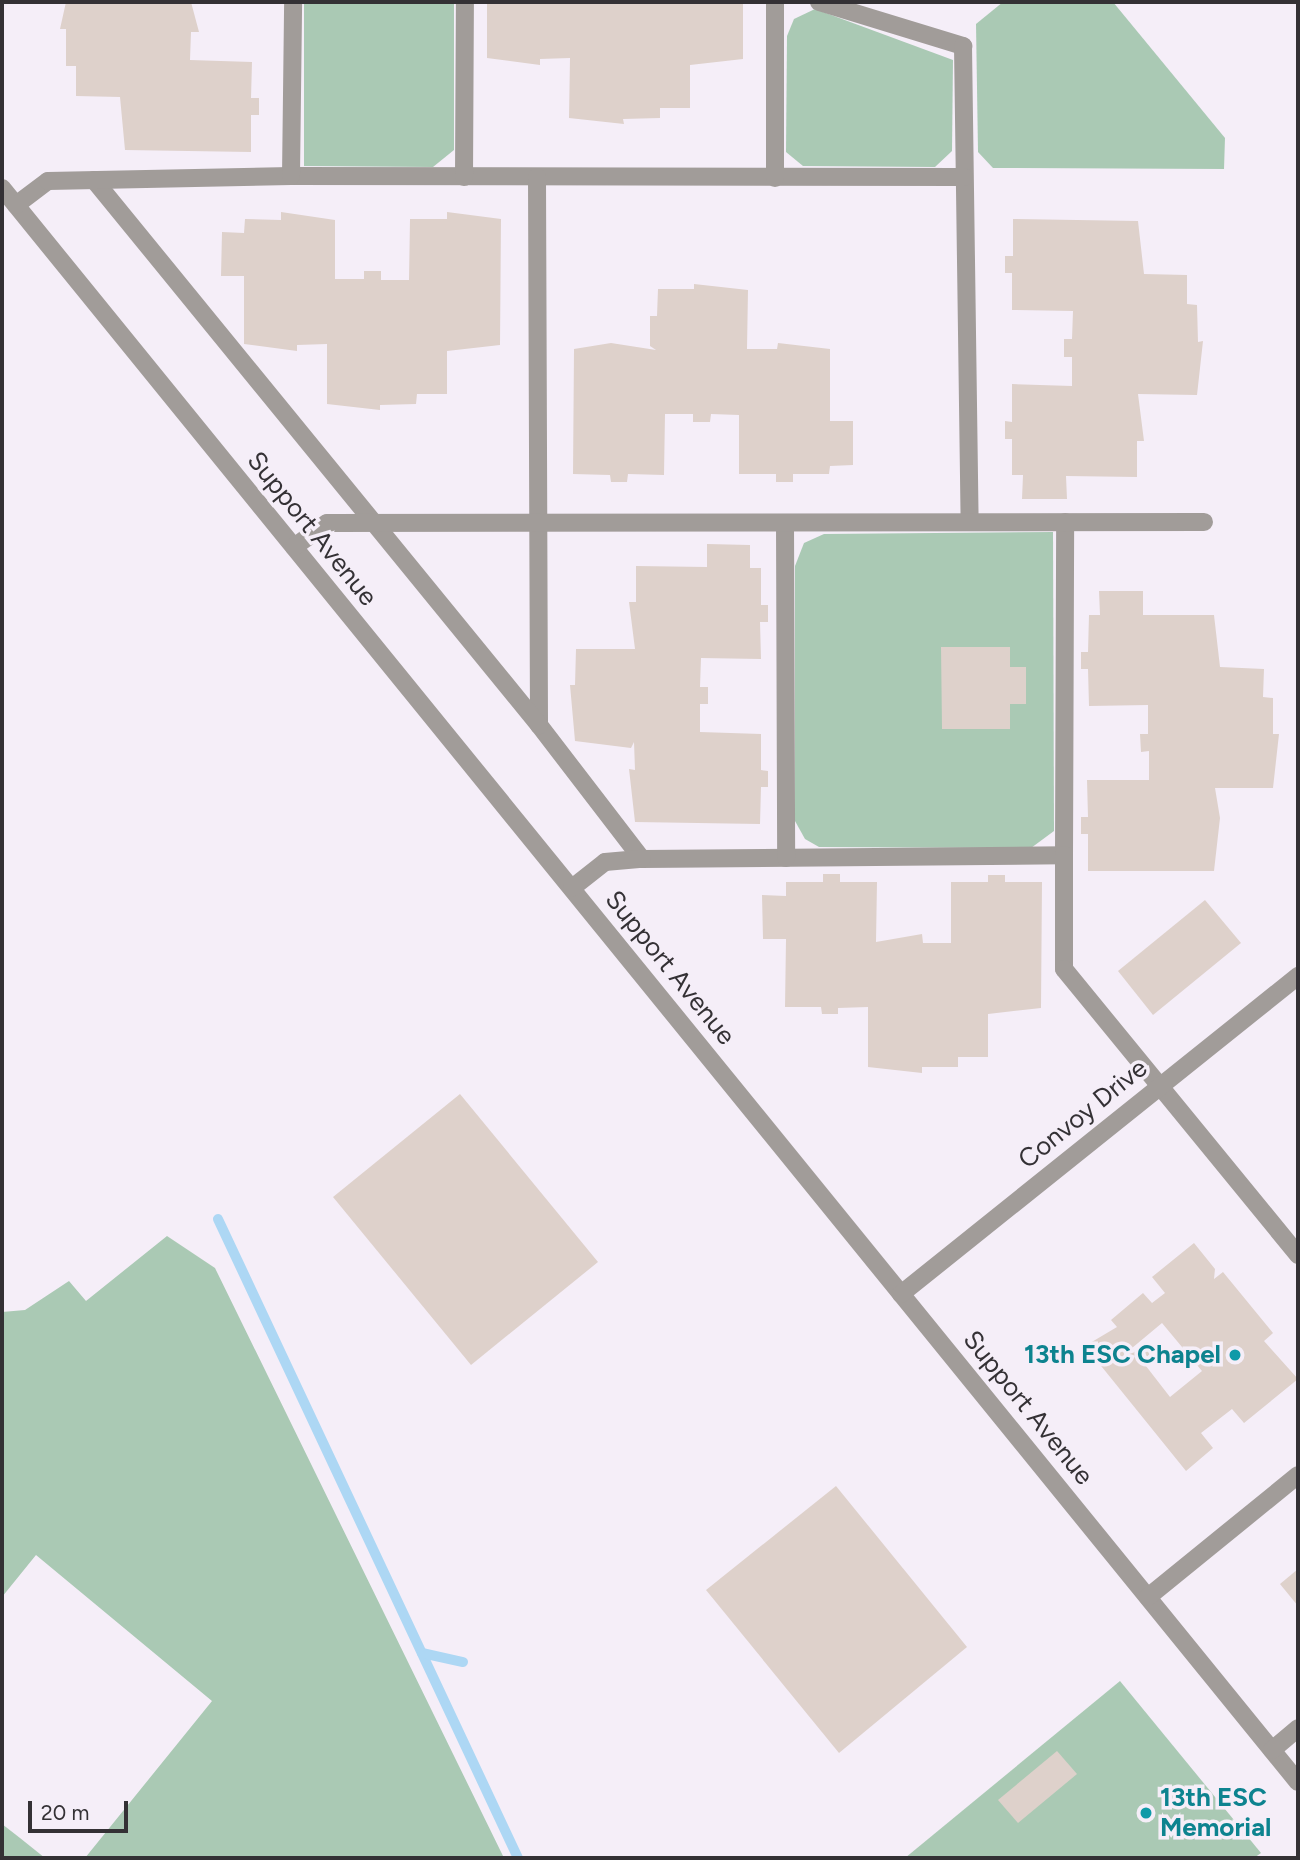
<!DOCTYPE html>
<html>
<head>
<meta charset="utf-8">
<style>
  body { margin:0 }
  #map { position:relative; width:1300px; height:1860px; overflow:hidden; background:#f5eef8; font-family:Figtree,sans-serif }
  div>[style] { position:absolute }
  .green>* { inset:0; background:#aac9b4 }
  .stream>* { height:10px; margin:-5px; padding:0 5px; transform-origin:5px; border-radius:5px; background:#add7f4 }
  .building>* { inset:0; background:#ded1cb }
  .minor>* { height:18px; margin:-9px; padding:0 9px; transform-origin:9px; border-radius:9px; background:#a19c99 }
  .dots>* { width:19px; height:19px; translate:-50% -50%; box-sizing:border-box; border:4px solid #f5eef8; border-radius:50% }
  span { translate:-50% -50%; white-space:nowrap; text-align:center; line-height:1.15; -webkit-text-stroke:7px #f5eef8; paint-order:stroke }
  .street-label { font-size:26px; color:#343135 }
  .culture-label { font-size:26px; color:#0d838f; font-weight:700 }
  .right { translate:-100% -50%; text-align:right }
  .left { translate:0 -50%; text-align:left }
  .frame { position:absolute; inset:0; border:4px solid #343135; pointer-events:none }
  .scale { position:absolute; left:28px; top:1801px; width:100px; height:32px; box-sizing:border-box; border:4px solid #343135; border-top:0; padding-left:9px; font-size:21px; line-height:24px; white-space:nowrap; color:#343135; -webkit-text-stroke:5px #f5eef8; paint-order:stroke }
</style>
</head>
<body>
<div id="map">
  <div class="green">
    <i style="clip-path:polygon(304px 2px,454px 2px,454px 150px,433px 167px,304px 166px)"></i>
    <i style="clip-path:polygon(1003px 2px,1113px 2px,1225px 138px,1224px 169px,993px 168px,978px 152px,976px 24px)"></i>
    <i style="clip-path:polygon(815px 9px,953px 60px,952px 151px,935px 167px,803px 166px,786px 152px,787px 36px,794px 19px)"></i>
    <i style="clip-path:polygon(1053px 532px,1054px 831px,1031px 848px,819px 847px,805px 839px,795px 821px,795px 566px,804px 543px,824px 534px)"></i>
    <i style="clip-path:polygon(167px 1236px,215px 1268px,504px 1858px,85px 1858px,212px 1701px,36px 1555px,2px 1597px,2px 1312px,25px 1310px,69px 1281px,86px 1301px)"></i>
    <i style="clip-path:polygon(1120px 1681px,1261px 1853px,1254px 1858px,905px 1858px)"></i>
    <i style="clip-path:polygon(2px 1824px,20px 1838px,45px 1858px,2px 1858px)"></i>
  </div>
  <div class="stream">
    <i style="left:218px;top:1219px;width:706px;rotate:64.85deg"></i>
    <i style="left:422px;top:1653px;width:42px;rotate:12.4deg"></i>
  </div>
  <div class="building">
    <i style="clip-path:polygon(66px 2px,191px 2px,199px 32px,191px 32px,190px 60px,252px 62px,251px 98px,259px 98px,259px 115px,251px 115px,251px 152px,125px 150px,120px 97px,76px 96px,76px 66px,66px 66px,66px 29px,60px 29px)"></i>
    <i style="clip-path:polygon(487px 2px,743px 2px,743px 59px,690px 65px,690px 108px,660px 108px,660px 118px,623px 119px,624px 124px,569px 118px,570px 58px,540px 59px,540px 65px,487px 58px)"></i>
    <i style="clip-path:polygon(281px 212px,335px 220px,335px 279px,364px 279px,364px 271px,381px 271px,381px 280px,409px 280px,410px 219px,447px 219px,447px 212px,501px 219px,500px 345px,447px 351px,447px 394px,417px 394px,416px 404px,380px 405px,380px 410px,327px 404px,327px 344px,297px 345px,297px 351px,244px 344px,244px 276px,221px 276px,222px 232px,244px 233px,245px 219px,281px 220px)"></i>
    <i style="clip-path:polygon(1013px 219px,1138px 221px,1144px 274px,1187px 275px,1187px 304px,1197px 305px,1198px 342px,1203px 341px,1197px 395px,1138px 394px,1144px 441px,1137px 441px,1137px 477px,1066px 476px,1067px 499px,1022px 499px,1023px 475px,1012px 475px,1012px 439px,1005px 439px,1005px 421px,1012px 422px,1012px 384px,1072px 386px,1072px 357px,1064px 357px,1064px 339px,1072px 339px,1073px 311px,1012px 310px,1012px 273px,1005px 273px,1005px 256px,1013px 256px)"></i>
    <i style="clip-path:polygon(694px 284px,748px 290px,747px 349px,777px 349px,778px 343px,830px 349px,830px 421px,853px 421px,853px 465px,830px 466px,829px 474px,793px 474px,793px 482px,776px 482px,776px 474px,739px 474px,739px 415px,711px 414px,710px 422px,693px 422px,693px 414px,665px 414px,664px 475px,628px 474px,627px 482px,611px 482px,610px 475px,573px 474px,574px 349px,611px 343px,656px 350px,650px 346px,650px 316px,657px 316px,658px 289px,694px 289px)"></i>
    <i style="clip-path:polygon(707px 544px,750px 545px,750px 568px,761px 568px,761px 605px,768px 605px,768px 622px,760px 622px,761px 659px,701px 658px,700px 687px,708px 687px,708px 704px,700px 704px,700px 732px,761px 734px,761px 770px,768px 771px,768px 787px,761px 787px,760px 824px,635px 822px,629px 769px,635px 770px,634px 742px,631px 748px,575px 741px,570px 685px,575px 685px,576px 649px,635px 649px,629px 602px,636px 602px,636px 566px,707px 567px)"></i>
    <i style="clip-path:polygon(1099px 591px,1143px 591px,1143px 615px,1214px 615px,1220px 667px,1264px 669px,1263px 697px,1273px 698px,1273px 734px,1279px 734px,1273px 788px,1215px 788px,1220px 818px,1214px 871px,1088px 871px,1088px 834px,1081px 834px,1081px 817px,1088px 817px,1087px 780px,1149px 780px,1149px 751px,1141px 752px,1140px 734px,1148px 734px,1148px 705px,1089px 706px,1088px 669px,1081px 669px,1081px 652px,1088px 652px,1089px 615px,1100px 615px)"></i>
    <i style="clip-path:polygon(941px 647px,1010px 647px,1010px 667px,1026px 667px,1026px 704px,1010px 704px,1010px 729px,942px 729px)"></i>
    <i style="clip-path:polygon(823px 874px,840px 874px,840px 882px,877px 882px,876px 942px,922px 934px,923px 943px,951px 943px,951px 882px,988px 882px,988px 875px,1005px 875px,1005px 882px,1042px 882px,1041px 1008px,988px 1014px,988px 1057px,958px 1057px,958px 1067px,922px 1067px,922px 1073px,868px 1067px,868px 1007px,838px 1008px,838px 1014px,822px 1014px,821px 1007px,785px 1007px,786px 939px,763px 939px,762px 895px,786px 896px,786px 882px,823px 882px)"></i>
    <i style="clip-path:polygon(1205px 900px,1241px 943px,1153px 1015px,1118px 971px)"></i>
    <i style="clip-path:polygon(460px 1094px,598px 1262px,471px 1365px,333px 1197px)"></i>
    <i style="clip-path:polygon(evenodd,1194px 1243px,1215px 1269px,1214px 1279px,1223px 1272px,1273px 1333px,1264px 1341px,1298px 1379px,1244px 1423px,1232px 1409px,1201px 1433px,1213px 1448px,1186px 1471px,1085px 1346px,1117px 1327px,1111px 1320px,1143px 1293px,1152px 1303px,1165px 1293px,1152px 1277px,1194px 1243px,1162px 1323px,1202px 1371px,1170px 1397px,1132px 1348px,1162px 1323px)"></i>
    <i style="clip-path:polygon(1143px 1347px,1146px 1345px,1154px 1350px,1147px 1357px)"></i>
    <i style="clip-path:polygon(836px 1486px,967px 1647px,839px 1753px,706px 1590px)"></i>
    <i style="clip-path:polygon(1298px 1569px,1298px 1606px,1280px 1584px)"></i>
    <i style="clip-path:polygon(1057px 1751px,1077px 1774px,1018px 1823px,998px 1800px)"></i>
  </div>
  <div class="minor">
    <i style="left:819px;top:2px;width:151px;rotate:17deg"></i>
    <i style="left:963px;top:46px;width:476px;rotate:89.2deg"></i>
    <i style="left:291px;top:176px;width:673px;rotate:0.09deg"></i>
    <i style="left:464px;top:177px;width:175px;rotate:-89.7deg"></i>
    <i style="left:537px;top:177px;width:548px;rotate:89.79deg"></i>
    <i style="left:539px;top:725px;width:169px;rotate:52.5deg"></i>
    <i style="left:642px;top:859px;width:422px;rotate:-0.5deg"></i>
    <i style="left:1064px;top:855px;width:333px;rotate:-89.8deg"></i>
    <i style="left:775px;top:178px;width:176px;rotate:-90deg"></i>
    <i style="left:94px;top:180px;width:704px;rotate:50.77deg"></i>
    <i style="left:2px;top:188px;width:2054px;rotate:50.89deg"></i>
    <i style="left:16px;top:205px;width:40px;rotate:-37deg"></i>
    <i style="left:48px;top:181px;width:243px;rotate:-1.2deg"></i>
    <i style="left:291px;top:176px;width:174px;rotate:-89.3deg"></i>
    <i style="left:785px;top:523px;width:335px;rotate:89.8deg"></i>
    <i style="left:294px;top:547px;width:41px;rotate:-36deg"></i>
    <i style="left:327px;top:523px;width:877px;rotate:-0.07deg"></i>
    <i style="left:1064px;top:855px;width:114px;rotate:90deg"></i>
    <i style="left:1064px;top:969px;width:370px;rotate:50.7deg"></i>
    <i style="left:572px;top:888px;width:42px;rotate:-38.2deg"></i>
    <i style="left:605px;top:862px;width:37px;rotate:-5deg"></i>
    <i style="left:901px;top:1294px;width:509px;rotate:-38.69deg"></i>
    <i style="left:1148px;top:1597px;width:193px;rotate:-39.1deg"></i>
    <i style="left:1272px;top:1750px;width:34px;rotate:-40deg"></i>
  </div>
  <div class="dots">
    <i style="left:1235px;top:1355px;background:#0f9aa8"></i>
    <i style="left:1146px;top:1813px;background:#0f9aa8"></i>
  </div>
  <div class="street-label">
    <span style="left:312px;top:529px;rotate:51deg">Support Avenue</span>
    <span style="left:670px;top:968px;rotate:51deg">Support Avenue</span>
    <span style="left:1083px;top:1114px;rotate:-39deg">Convoy Drive</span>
    <span style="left:1028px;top:1408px;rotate:51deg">Support Avenue</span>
  </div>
  <div class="culture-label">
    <span class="right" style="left:1221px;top:1355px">13th ESC Chapel</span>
    <span class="left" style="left:1160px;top:1813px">13th ESC<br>Memorial</span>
  </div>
  <div class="frame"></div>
  <div class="scale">20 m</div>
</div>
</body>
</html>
